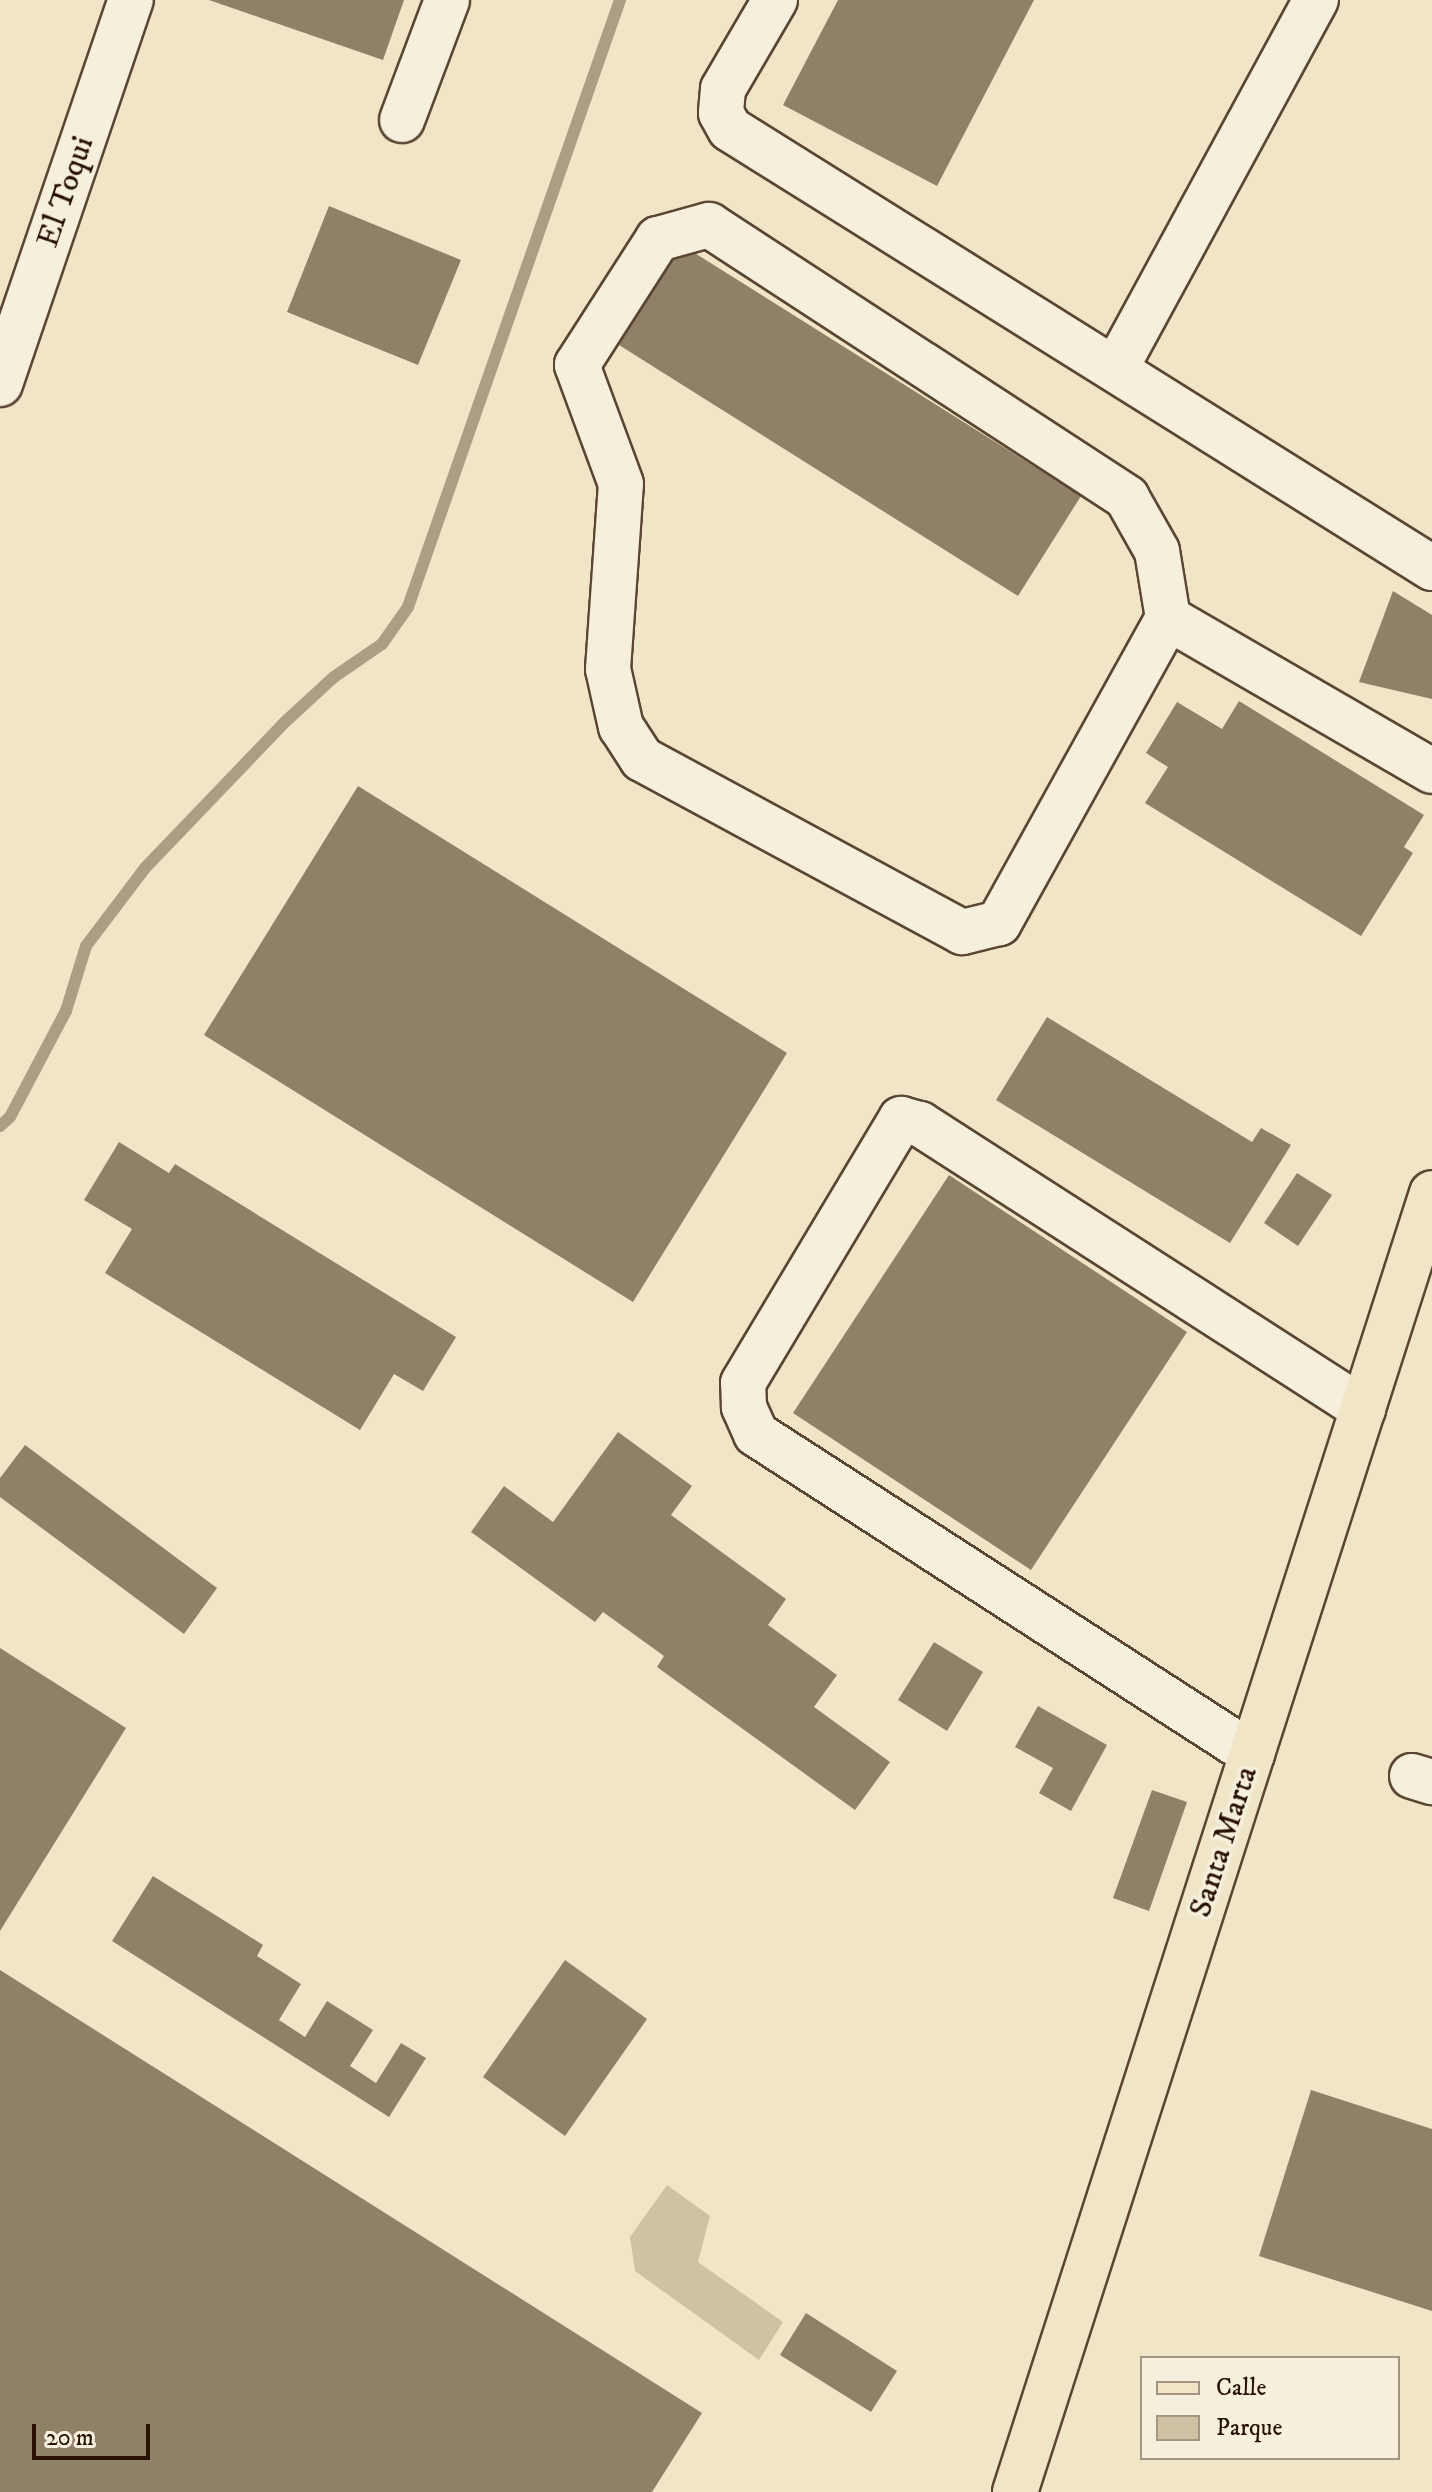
<!DOCTYPE html>
<html>
<head>
<meta charset="utf-8">
<style>
  body { margin:0 }
  #map { position:relative; width:1432px; height:2492px; overflow:hidden; background:#f0e6c7; font-family:"IM FELL DW Pica",serif }
  div>[style] { position:absolute }
  .green>* { inset:0; background:#cec2a5 }
  .stream>* { height:12px; margin:-6px; padding:0 6px; transform-origin:6px; border-radius:6px; background:#ac9e83 }
  .building>* { inset:0; background:#908067 }
  .roads { filter:drop-shadow(2px 0 #5a4632) drop-shadow(-2px 0 #5a4632) drop-shadow(0 2px #5a4632) drop-shadow(0 -2px #5a4632) }
  .minor>* { height:44px; margin:-22px; padding:0 22px; transform-origin:22px; border-radius:22px; background:#f5efdb }
  .major>* { height:44px; margin:-22px; padding:0 22px; transform-origin:22px; border-radius:22px; background:#f0e6c7 }
  span { translate:-50% -50%; white-space:nowrap; text-align:center; line-height:1.15; -webkit-text-stroke:7px #f5efdb; paint-order:stroke }
  .street-label { font-size:32px; color:#281100 }
  .legend { position:absolute; left:1140px; top:2356px; width:260px; height:104px; box-sizing:border-box; background:#f5efdb; border:2px solid #a39683; margin:0; padding:10px 14px; list-style:none; font-size:24px; color:#281100 }
  .legend li { display:flex; align-items:center; gap:16px; height:40px }
  .legend b { width:40px; border:2px solid #a39683 }
  .scale { position:absolute; left:32px; top:2424px; width:118px; height:36px; box-sizing:border-box; border:4px solid #281100; border-top:0; padding-left:10px; font-size:24px; line-height:28px; white-space:nowrap; color:#281100; -webkit-text-stroke:6px #f5efdb; paint-order:stroke }
</style>
</head>
<body>
<div id="map">
  <div class="green">
    <i style="clip-path:polygon(667px 2185px,710px 2216px,698px 2262px,783px 2322px,759px 2360px,635px 2271px,630px 2237px)"></i>
  </div>
  <div class="stream">
    <i style="left:0;top:1126px;width:13px;rotate:-42deg"></i>
    <i style="left:10px;top:1117px;width:120px;rotate:-62.2deg"></i>
    <i style="left:66px;top:1011px;width:68px;rotate:-72.9deg"></i>
    <i style="left:86px;top:946px;width:98px;rotate:-52.9deg"></i>
    <i style="left:145px;top:868px;width:202px;rotate:-46.2deg"></i>
    <i style="left:285px;top:722px;width:67px;rotate:-42.6deg"></i>
    <i style="left:334px;top:677px;width:58px;rotate:-34.5deg"></i>
    <i style="left:382px;top:644px;width:45px;rotate:-54.9deg"></i>
    <i style="left:408px;top:607px;width:643px;rotate:-70.75deg"></i>
  </div>
  <div class="building">
    <i style="clip-path:polygon(209px 0,404px 0,383px 60px)"></i>
    <i style="clip-path:polygon(838px 0,1034px 0,937px 186px,783px 105px)"></i>
    <i style="clip-path:polygon(329px 206px,461px 260px,418px 365px,287px 312px)"></i>
    <i style="clip-path:polygon(682px 245px,1081px 496px,1018px 596px,619px 345px)"></i>
    <i style="clip-path:polygon(1393px 591px,1432px 615px,1432px 699px,1359px 682px)"></i>
    <i style="clip-path:polygon(1239px 701px,1424px 815px,1404px 847px,1413px 853px,1361px 936px,1145px 803px,1168px 767px,1146px 753px,1177px 702px,1222px 729px)"></i>
    <i style="clip-path:polygon(358px 786px,787px 1053px,633px 1302px,204px 1035px)"></i>
    <i style="clip-path:polygon(1047px 1017px,1252px 1142px,1261px 1128px,1291px 1145px,1230px 1243px,996px 1100px)"></i>
    <i style="clip-path:polygon(119px 1142px,169px 1173px,175px 1164px,456px 1337px,423px 1391px,394px 1374px,360px 1430px,105px 1273px,132px 1229px,84px 1200px)"></i>
    <i style="clip-path:polygon(1297px 1173px,1332px 1195px,1298px 1246px,1264px 1223px)"></i>
    <i style="clip-path:polygon(949px 1175px,1187px 1332px,1031px 1570px,793px 1413px)"></i>
    <i style="clip-path:polygon(618px 1432px,692px 1486px,671px 1515px,786px 1599px,768px 1625px,837px 1675px,814px 1707px,890px 1762px,855px 1810px,657px 1667px,664px 1656px,603px 1612px,595px 1622px,471px 1532px,504px 1486px,553px 1522px)"></i>
    <i style="clip-path:polygon(25px 1445px,217px 1588px,184px 1634px,0 1497px,0 1478px)"></i>
    <i style="clip-path:polygon(934px 1642px,983px 1672px,947px 1731px,898px 1700px)"></i>
    <i style="clip-path:polygon(0 1648px,126px 1728px,0 1931px)"></i>
    <i style="clip-path:polygon(1038px 1706px,1107px 1745px,1071px 1811px,1039px 1793px,1053px 1768px,1015px 1747px)"></i>
    <i style="clip-path:polygon(1152px 1790px,1187px 1802px,1149px 1911px,1113px 1898px)"></i>
    <i style="clip-path:polygon(153px 1876px,263px 1945px,257px 1956px,301px 1984px,279px 2020px,305px 2037px,327px 2001px,373px 2030px,350px 2066px,376px 2083px,401px 2043px,426px 2058px,389px 2117px,112px 1941px)"></i>
    <i style="clip-path:polygon(565px 1960px,647px 2019px,565px 2136px,483px 2077px)"></i>
    <i style="clip-path:polygon(0 1970px,702px 2413px,652px 2492px,0 2492px)"></i>
    <i style="clip-path:polygon(1311px 2090px,1432px 2129px,1432px 2311px,1259px 2256px)"></i>
    <i style="clip-path:polygon(806px 2313px,897px 2371px,871px 2412px,780px 2355px)"></i>
  </div>
  <div class="roads">
    <div class="minor">
      <i style="left:775px;top:0;width:103px;rotate:120.3deg"></i>
      <i style="left:723px;top:89px;width:24px;rotate:95deg"></i>
      <i style="left:721px;top:113px;width:18px;rotate:61deg"></i>
      <i style="left:730px;top:129px;width:828px;rotate:32.02deg"></i>
      <i style="left:402px;top:120px;width:128px;rotate:-69.4deg"></i>
      <i style="left:709px;top:225px;width:499px;rotate:33.1deg"></i>
      <i style="left:1127px;top:498px;width:61px;rotate:60.5deg"></i>
      <i style="left:1157px;top:551px;width:68px;rotate:80.7deg"></i>
      <i style="left:1168px;top:618px;width:349px;rotate:119deg"></i>
      <i style="left:999px;top:923px;width:38px;rotate:166deg"></i>
      <i style="left:962px;top:932px;width:364px;rotate:-151.6deg"></i>
      <i style="left:642px;top:759px;width:38px;rotate:-123deg"></i>
      <i style="left:621px;top:727px;width:59px;rotate:-102.6deg"></i>
      <i style="left:608px;top:669px;width:185px;rotate:-86deg"></i>
      <i style="left:621px;top:484px;width:127px;rotate:-110.3deg"></i>
      <i style="left:577px;top:365px;width:150px;rotate:-57.3deg"></i>
      <i style="left:658px;top:239px;width:53px;rotate:-15.4deg"></i>
      <i style="left:1116px;top:368px;width:419px;rotate:-61.5deg"></i>
      <i style="left:0;top:384px;width:406px;rotate:-71.2deg"></i>
      <i style="left:1168px;top:618px;width:305px;rotate:30.1deg"></i>
      <i style="left:1252px;top:1754px;width:590px;rotate:-147.17deg"></i>
      <i style="left:756px;top:1434px;width:30px;rotate:-114deg"></i>
      <i style="left:744px;top:1407px;width:24px;rotate:-92deg"></i>
      <i style="left:743px;top:1383px;width:308px;rotate:-59.1deg"></i>
      <i style="left:901px;top:1119px;width:20px;rotate:15deg"></i>
      <i style="left:920px;top:1124px;width:527px;rotate:32.75deg"></i>
      <i style="left:1412px;top:1776px;width:21px;rotate:17deg"></i>
    </div>
    <div class="major">
      <i style="left:1015px;top:2492px;width:1364px;rotate:-72.2deg"></i>
    </div>
  </div>
  <div class="street-label">
    <span style="left:66px;top:192px;rotate:-71deg">El Toqui</span>
    <span style="left:1224px;top:1842px;rotate:-72deg">Santa Marta</span>
  </div>
  <ul class="legend">
  <li><b style="height:10px;background:#f0e6c7"></b>Calle</li>
  <li><b style="height:22px;background:#cec2a5"></b>Parque</li>
  </ul>
  <div class="scale">20 m</div>
</div>
</body>
</html>
